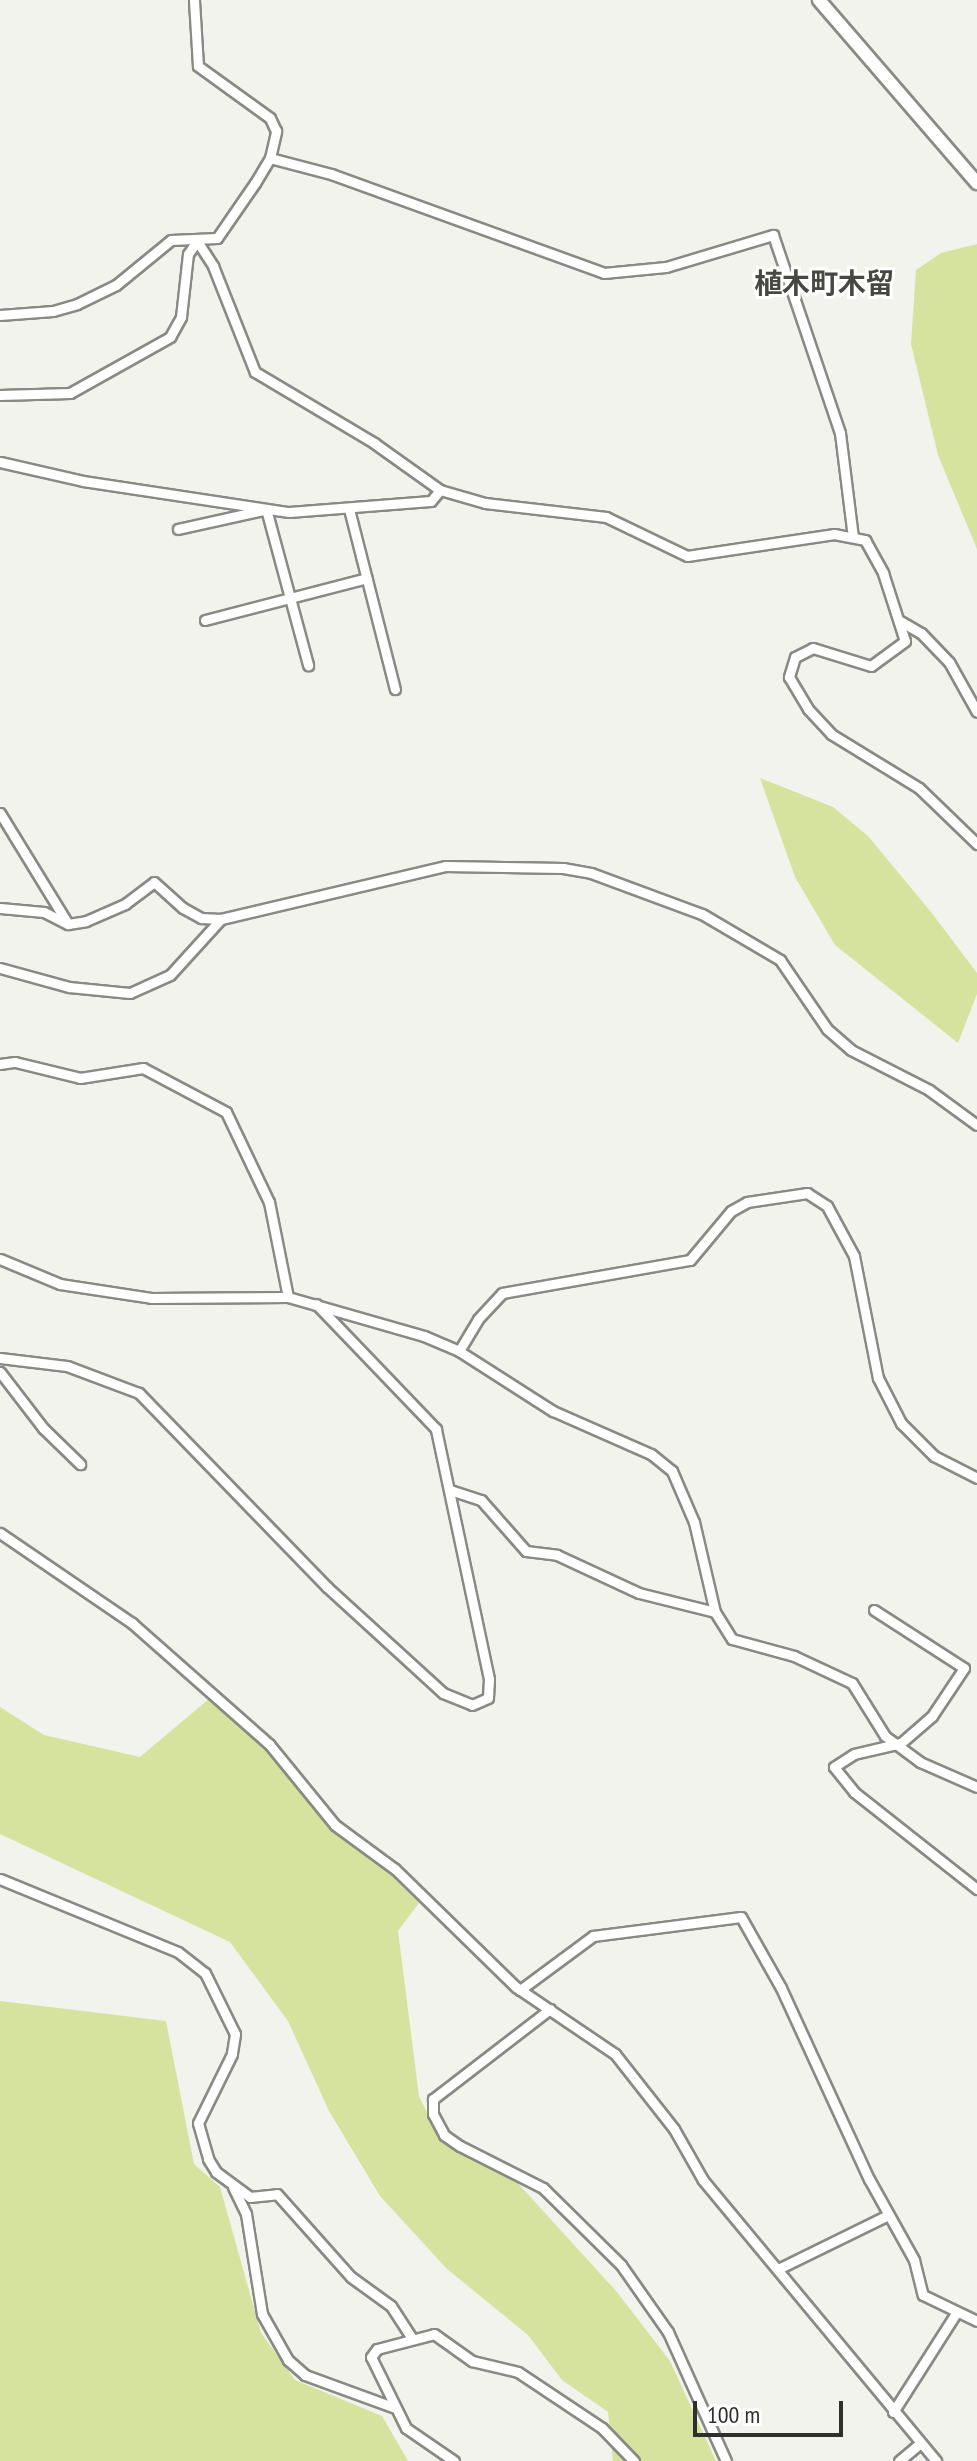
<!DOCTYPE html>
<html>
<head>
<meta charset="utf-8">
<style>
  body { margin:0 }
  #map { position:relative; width:977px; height:2461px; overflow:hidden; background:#f1f3ec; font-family:"PT Sans Narrow","Noto Sans JP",sans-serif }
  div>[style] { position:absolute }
  .green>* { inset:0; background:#d6e39f }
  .roads { filter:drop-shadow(2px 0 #888a83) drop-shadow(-2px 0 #888a83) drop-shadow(0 2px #888a83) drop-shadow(0 -2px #888a83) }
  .street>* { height:9px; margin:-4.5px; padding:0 4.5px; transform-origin:4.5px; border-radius:4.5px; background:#fff }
  .secondary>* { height:12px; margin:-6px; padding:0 6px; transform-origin:6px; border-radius:6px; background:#fff }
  span { translate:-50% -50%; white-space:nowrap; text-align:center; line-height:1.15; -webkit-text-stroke:6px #fff; paint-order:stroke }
  .quarter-label { font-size:28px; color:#474842; font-weight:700 }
  .scale { position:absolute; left:693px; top:2401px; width:150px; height:36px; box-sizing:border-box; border:4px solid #2f302d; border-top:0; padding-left:10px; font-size:24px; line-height:28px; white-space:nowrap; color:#2f302d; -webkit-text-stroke:6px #fff; paint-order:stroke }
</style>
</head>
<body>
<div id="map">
  <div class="green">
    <i style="clip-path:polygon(977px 244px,977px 549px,938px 455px,911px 344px,916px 270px,941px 253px)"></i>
    <i style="clip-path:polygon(760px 778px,833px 807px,868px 836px,931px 912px,977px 973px,977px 994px,958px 1043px,835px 945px,795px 877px)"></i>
    <i style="clip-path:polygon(216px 1693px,309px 1795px,419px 1903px,398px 1931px,419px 2096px,436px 2131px,514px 2179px,617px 2292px,670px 2361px,716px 2461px,613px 2461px,608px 2412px,562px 2380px,528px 2335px,447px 2269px,380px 2196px,329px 2111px,288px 2021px,230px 1942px,0 1834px,0 1707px,44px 1735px,140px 1757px)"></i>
    <i style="clip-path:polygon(0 2001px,166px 2021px,194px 2164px,220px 2187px,261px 2333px,295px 2380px,382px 2416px,408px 2461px,0 2461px)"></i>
  </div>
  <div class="roads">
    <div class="street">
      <i style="left:270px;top:158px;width:63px;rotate:14.7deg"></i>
      <i style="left:331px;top:174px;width:290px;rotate:19.9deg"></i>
      <i style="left:604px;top:273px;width:62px;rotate:-5.5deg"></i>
      <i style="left:666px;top:267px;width:112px;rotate:-16.7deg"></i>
      <i style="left:773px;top:235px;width:209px;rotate:71.3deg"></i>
      <i style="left:840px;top:433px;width:105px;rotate:82.9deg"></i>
      <i style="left:197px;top:241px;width:30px;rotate:57deg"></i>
      <i style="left:213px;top:266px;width:114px;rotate:68.4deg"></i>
      <i style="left:255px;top:372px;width:139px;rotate:30.8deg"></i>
      <i style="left:374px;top:443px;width:81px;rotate:35.5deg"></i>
      <i style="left:440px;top:490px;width:47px;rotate:16.1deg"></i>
      <i style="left:485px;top:503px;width:122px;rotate:6.6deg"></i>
      <i style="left:606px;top:517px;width:90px;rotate:25.7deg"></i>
      <i style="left:687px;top:556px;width:149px;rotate:-8.5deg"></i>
      <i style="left:834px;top:534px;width:32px;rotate:11deg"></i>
      <i style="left:865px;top:540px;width:38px;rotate:61deg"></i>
      <i style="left:883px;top:573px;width:71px;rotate:72.1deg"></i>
      <i style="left:905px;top:641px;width:42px;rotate:143.7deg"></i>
      <i style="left:871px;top:666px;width:61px;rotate:-162.8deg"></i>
      <i style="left:813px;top:648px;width:20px;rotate:153deg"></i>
      <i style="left:795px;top:657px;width:21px;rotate:107deg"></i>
      <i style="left:789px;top:677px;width:37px;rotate:59deg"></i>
      <i style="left:808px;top:709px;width:34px;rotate:47deg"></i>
      <i style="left:831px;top:734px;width:103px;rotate:31.5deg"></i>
      <i style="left:919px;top:788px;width:81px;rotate:44deg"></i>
      <i style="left:0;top:315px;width:53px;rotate:-4.3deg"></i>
      <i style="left:53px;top:311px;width:25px;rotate:-16deg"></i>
      <i style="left:77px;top:304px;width:43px;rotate:-26deg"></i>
      <i style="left:116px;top:285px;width:71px;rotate:-39.3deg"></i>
      <i style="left:171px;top:240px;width:46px;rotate:-2.5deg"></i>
      <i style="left:217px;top:238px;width:67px;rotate:-55.4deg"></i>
      <i style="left:255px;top:183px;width:29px;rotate:-59deg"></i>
      <i style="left:270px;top:158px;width:28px;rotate:-77deg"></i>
      <i style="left:276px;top:131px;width:14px;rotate:-115deg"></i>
      <i style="left:270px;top:118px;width:89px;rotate:-144.2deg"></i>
      <i style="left:198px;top:66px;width:66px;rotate:-93.5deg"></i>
      <i style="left:0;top:395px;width:70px;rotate:-1.6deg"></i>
      <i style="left:70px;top:393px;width:115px;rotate:-29.2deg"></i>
      <i style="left:170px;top:337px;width:23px;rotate:-61deg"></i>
      <i style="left:181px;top:317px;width:63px;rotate:-83.7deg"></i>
      <i style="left:188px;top:254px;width:16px;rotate:-55deg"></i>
      <i style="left:0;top:462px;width:85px;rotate:12.9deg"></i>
      <i style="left:83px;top:481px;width:208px;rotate:8.6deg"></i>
      <i style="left:289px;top:512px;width:142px;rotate:-4.4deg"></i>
      <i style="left:431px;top:501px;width:14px;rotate:-51deg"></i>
      <i style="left:266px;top:509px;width:162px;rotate:74.9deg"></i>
      <i style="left:349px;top:509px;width:186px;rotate:75.7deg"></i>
      <i style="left:178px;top:529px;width:87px;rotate:-12.6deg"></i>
      <i style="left:205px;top:620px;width:167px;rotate:-14.5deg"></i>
      <i style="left:900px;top:621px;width:24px;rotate:30deg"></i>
      <i style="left:921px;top:633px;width:40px;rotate:46deg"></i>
      <i style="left:949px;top:662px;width:57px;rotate:60.8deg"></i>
      <i style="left:0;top:813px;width:130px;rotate:58.5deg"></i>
      <i style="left:0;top:908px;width:44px;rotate:5.2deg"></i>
      <i style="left:44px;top:912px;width:27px;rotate:27deg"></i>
      <i style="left:68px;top:924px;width:18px;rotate:-9deg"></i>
      <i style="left:86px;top:921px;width:43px;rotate:-23.6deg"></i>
      <i style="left:125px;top:904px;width:36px;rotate:-37deg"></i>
      <i style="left:154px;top:882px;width:39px;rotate:42deg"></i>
      <i style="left:183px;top:908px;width:21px;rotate:29deg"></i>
      <i style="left:201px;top:918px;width:20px;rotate:3deg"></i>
      <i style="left:221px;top:919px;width:230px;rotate:-13.3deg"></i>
      <i style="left:445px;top:866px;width:118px;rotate:1deg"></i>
      <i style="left:563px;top:868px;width:28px;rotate:10deg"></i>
      <i style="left:591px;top:873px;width:118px;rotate:20.3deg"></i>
      <i style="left:702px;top:914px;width:91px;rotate:30.5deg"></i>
      <i style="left:780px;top:960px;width:83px;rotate:55.7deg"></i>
      <i style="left:827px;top:1029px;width:32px;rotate:41deg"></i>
      <i style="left:851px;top:1050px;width:88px;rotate:27.1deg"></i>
      <i style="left:929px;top:1090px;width:59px;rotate:36.1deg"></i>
      <i style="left:0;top:968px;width:72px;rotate:15.4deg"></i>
      <i style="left:69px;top:987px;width:61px;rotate:5.6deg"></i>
      <i style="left:130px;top:993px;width:44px;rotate:-24.2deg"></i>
      <i style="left:170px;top:975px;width:76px;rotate:-47.7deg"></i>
      <i style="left:0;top:1064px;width:15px;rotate:-8deg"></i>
      <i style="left:15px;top:1062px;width:67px;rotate:13.8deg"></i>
      <i style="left:80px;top:1078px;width:64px;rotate:-9deg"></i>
      <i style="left:143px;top:1068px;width:94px;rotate:27.9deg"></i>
      <i style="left:226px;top:1112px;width:100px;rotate:64.5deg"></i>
      <i style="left:269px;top:1202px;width:97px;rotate:78.7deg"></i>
      <i style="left:0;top:1259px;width:65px;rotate:22.6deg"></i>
      <i style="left:60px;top:1284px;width:92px;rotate:8.7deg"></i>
      <i style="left:151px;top:1298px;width:137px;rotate:-0.4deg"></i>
      <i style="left:288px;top:1297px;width:141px;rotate:16deg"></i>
      <i style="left:424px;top:1336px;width:38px;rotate:23deg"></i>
      <i style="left:459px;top:1351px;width:112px;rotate:32.6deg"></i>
      <i style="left:553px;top:1411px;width:107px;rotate:23.7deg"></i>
      <i style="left:651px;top:1454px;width:27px;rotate:39deg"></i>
      <i style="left:672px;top:1471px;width:56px;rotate:66.7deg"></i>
      <i style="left:694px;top:1522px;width:92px;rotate:76.9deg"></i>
      <i style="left:715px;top:1612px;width:32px;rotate:58deg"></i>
      <i style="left:732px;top:1639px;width:64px;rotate:15.3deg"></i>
      <i style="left:794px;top:1656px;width:64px;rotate:25deg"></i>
      <i style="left:852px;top:1683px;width:62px;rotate:58.1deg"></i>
      <i style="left:885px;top:1736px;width:44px;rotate:36.6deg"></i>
      <i style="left:920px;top:1762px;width:62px;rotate:23.7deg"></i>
      <i style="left:459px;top:1351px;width:37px;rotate:-59deg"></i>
      <i style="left:478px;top:1319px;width:35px;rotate:-47deg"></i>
      <i style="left:502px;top:1293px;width:191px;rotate:-10deg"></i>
      <i style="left:690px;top:1260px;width:64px;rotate:-50.1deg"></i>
      <i style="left:731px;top:1211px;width:18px;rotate:-29deg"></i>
      <i style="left:747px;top:1202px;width:61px;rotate:-8.5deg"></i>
      <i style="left:807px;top:1193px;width:24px;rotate:33deg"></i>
      <i style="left:827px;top:1206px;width:57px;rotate:61.6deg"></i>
      <i style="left:854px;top:1256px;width:124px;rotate:78.9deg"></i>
      <i style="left:878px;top:1378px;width:51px;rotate:62.9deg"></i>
      <i style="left:901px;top:1423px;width:47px;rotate:45deg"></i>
      <i style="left:934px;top:1456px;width:48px;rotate:27.1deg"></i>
      <i style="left:0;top:1358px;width:67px;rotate:6.8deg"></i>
      <i style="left:67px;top:1366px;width:77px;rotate:20.6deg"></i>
      <i style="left:139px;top:1393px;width:270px;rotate:45.9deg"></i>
      <i style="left:327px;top:1587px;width:157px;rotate:42.4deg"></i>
      <i style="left:443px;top:1693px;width:31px;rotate:22deg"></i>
      <i style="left:472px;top:1705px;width:17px;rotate:-24deg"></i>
      <i style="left:488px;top:1698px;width:19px;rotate:-87deg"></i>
      <i style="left:489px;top:1679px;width:256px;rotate:-102deg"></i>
      <i style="left:436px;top:1429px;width:173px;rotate:-133.8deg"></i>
      <i style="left:0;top:1372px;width:71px;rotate:52.5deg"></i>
      <i style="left:43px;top:1428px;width:52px;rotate:44.2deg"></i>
      <i style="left:450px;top:1490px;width:33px;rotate:18deg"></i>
      <i style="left:481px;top:1500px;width:68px;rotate:48.6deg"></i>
      <i style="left:526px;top:1551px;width:31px;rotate:7deg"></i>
      <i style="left:557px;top:1555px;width:90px;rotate:24.9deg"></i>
      <i style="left:639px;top:1593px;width:78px;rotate:14deg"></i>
      <i style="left:0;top:1533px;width:160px;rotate:34.3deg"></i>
      <i style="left:132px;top:1623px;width:183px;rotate:41.5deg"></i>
      <i style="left:269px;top:1744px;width:104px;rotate:50.8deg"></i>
      <i style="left:335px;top:1825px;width:74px;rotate:36.3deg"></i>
      <i style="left:395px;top:1869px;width:169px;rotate:44.3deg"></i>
      <i style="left:516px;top:1987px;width:120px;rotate:34.1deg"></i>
      <i style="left:615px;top:2054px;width:95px;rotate:51.8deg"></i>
      <i style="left:674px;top:2129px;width:59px;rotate:60.4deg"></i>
      <i style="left:703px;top:2180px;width:365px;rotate:50.3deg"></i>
      <i style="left:874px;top:1610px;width:107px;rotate:32.8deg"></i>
      <i style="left:964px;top:1668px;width:58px;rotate:123.7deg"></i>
      <i style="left:932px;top:1716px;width:41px;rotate:138.9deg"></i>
      <i style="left:901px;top:1743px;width:48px;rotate:166.8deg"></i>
      <i style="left:854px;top:1754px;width:24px;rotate:147deg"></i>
      <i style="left:834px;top:1767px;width:32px;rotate:51deg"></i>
      <i style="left:854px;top:1792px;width:157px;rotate:38.3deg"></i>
      <i style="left:0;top:1879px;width:192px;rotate:22.3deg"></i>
      <i style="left:178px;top:1952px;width:34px;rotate:38deg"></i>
      <i style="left:205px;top:1973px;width:68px;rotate:63.8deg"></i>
      <i style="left:235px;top:2034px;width:20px;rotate:99deg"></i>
      <i style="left:232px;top:2054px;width:77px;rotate:116.2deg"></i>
      <i style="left:198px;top:2123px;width:37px;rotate:74deg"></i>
      <i style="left:208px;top:2159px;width:15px;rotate:58deg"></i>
      <i style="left:216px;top:2172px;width:42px;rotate:36.3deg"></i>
      <i style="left:250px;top:2197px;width:27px;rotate:-6deg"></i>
      <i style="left:277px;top:2194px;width:111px;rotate:48.3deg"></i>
      <i style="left:351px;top:2277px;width:49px;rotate:35.9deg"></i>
      <i style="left:391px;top:2306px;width:37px;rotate:57deg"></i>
      <i style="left:520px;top:1990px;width:91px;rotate:-36.5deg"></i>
      <i style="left:593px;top:1936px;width:149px;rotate:-7.3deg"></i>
      <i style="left:741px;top:1917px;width:81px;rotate:60.6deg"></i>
      <i style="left:781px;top:1988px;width:210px;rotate:65.3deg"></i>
      <i style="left:869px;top:2179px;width:93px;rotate:60.9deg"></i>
      <i style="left:914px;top:2260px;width:36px;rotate:76deg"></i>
      <i style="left:923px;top:2295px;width:60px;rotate:25.7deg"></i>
      <i style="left:550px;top:2009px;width:148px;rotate:142.4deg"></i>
      <i style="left:433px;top:2099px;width:15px;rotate:90deg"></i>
      <i style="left:433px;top:2114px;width:24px;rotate:62deg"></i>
      <i style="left:444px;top:2135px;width:19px;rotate:35deg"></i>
      <i style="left:460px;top:2146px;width:93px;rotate:26.8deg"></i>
      <i style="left:543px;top:2188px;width:110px;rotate:44.6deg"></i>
      <i style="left:621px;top:2265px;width:82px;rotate:55deg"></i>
      <i style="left:668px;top:2332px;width:141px;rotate:65.8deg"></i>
      <i style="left:233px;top:2187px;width:30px;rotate:64deg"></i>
      <i style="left:246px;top:2214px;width:101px;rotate:80.9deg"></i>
      <i style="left:262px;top:2314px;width:53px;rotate:60.5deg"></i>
      <i style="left:288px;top:2360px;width:23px;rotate:41deg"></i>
      <i style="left:305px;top:2375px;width:94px;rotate:20deg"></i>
      <i style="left:778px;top:2269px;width:123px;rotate:-26.1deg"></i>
      <i style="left:893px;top:2412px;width:117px;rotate:-57.5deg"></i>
      <i style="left:454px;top:2461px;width:58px;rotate:-145.5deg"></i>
      <i style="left:406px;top:2428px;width:79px;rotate:-116.2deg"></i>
      <i style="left:371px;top:2357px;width:10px;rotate:-53deg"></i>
      <i style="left:377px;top:2349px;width:59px;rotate:-14.7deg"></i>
      <i style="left:434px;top:2334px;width:47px;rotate:35.4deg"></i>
      <i style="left:472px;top:2361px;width:47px;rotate:13.4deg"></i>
      <i style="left:518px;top:2372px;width:101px;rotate:33.7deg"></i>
      <i style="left:602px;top:2428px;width:46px;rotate:45.9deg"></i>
      <i style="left:899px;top:2461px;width:25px;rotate:-40deg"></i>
    </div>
    <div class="secondary">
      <i style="left:819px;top:0;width:242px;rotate:49.2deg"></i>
    </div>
  </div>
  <div class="quarter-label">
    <span style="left:824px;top:283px">植木町木留</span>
  </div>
  <div class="scale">100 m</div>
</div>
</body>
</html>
